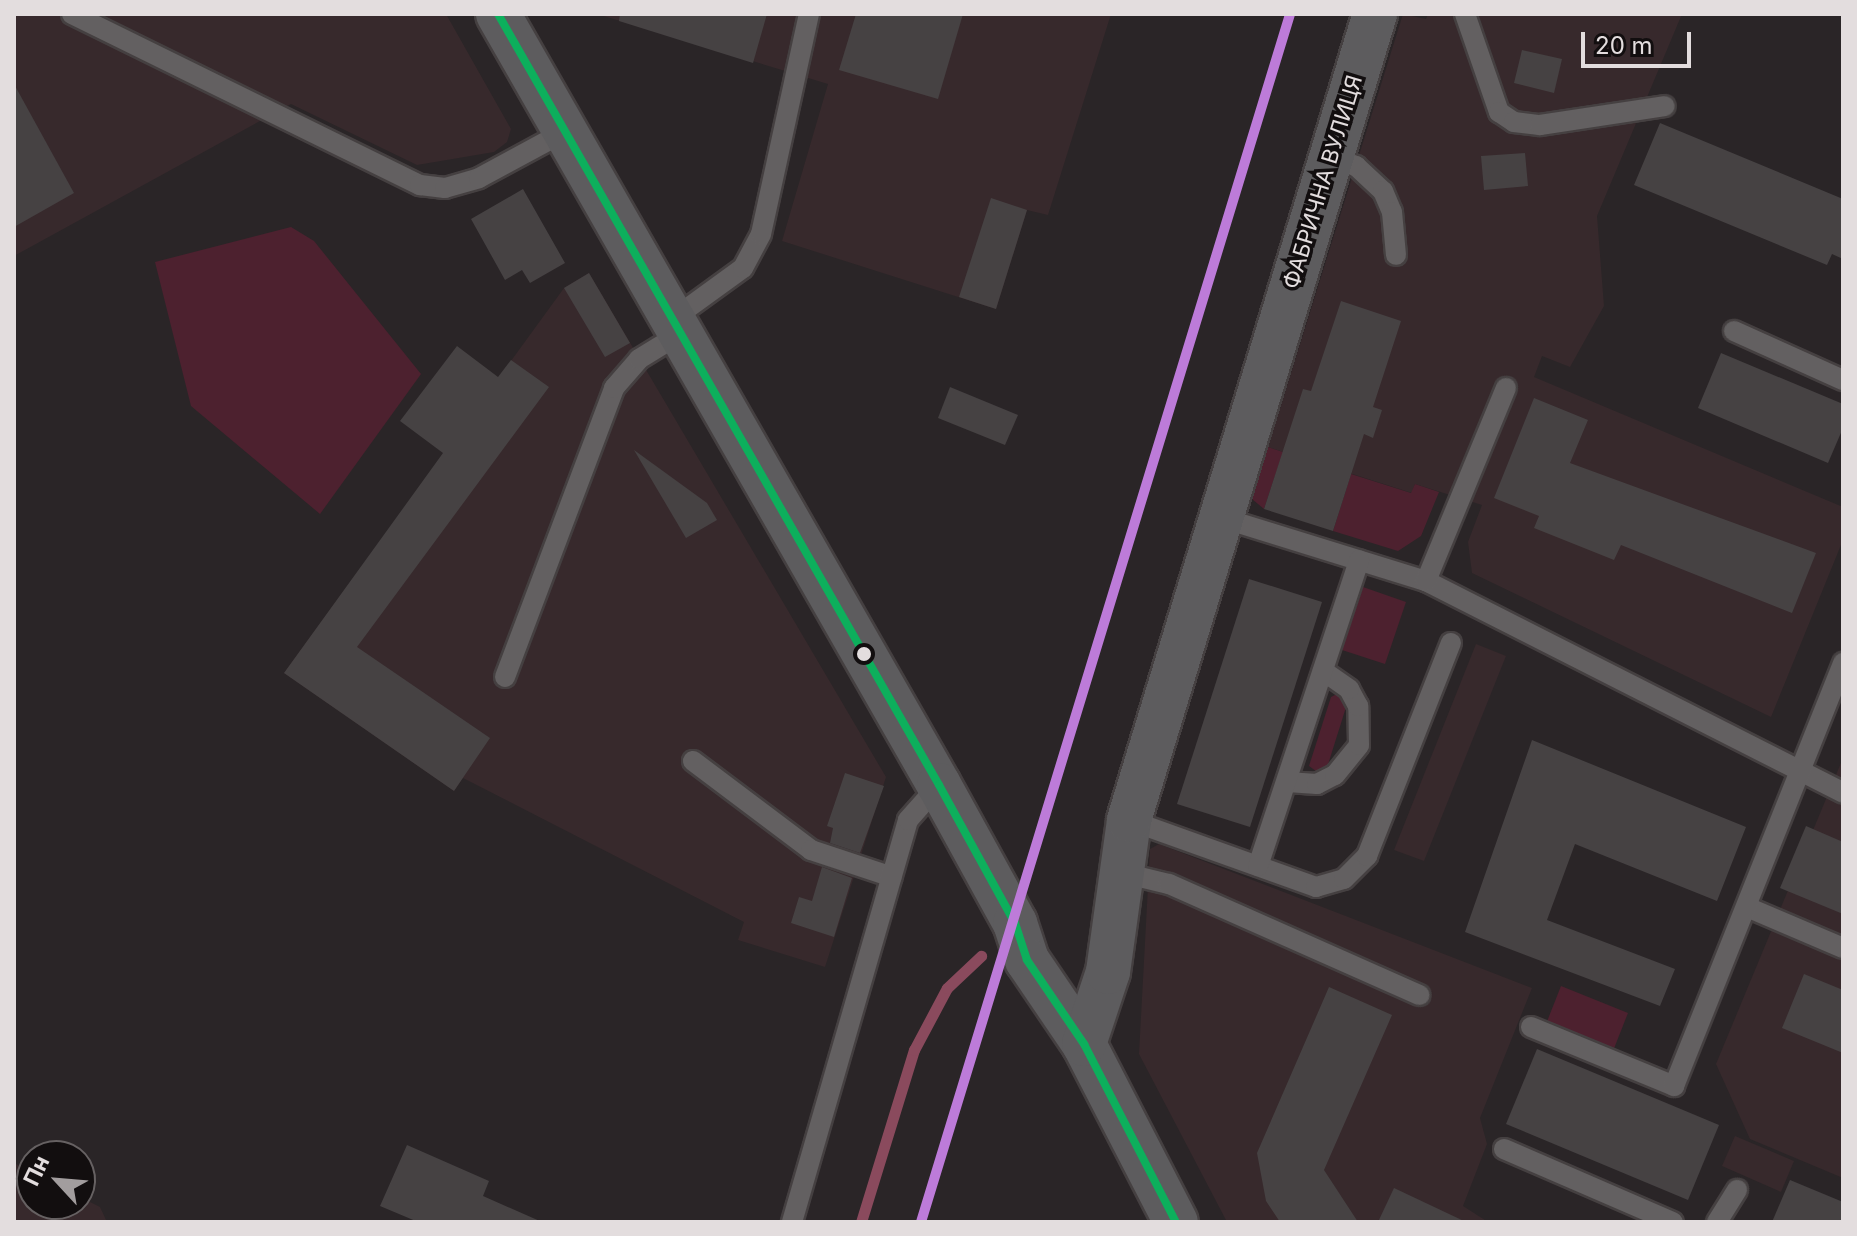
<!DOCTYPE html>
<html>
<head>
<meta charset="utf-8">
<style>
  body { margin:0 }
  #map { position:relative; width:1857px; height:1236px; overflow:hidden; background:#2a2527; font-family:Inter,sans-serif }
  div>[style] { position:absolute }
  .built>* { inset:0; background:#37292c }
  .green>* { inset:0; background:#4d212f }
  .stream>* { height:11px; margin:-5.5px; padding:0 5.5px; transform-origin:5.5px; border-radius:5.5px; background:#8a4a5d }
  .building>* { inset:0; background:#464243 }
  .roads { filter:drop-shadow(2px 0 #454041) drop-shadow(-2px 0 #454041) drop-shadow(0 2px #454041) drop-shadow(0 -2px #454041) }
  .lane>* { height:20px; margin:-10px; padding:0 10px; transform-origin:10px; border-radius:10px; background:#636061 }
  .secondary>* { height:44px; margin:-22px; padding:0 22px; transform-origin:22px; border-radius:22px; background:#5d5c5e }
  .bus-1>* { height:8px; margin:-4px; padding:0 4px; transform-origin:4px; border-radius:4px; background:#0daf5c }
  .rail-1>* { height:10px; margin:-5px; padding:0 5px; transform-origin:5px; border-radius:5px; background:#bd7bd9 }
  .dots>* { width:22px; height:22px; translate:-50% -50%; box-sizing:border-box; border:4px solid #120e0f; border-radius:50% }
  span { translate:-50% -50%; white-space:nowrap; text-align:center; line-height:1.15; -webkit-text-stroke:7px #120e0f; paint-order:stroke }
  .street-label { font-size:22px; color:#e3ddde }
  .frame { position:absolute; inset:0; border:16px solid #e3ddde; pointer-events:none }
  .north { position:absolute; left:16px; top:1140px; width:80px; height:80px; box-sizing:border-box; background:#120e0f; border:2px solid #666162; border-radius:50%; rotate:296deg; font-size:22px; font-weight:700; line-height:32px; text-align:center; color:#e3ddde }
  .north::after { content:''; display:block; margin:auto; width:28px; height:36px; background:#a29d9e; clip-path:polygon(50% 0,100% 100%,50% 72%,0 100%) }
  .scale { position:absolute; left:1581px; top:32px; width:110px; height:36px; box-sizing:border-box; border:4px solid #e3ddde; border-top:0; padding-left:10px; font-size:24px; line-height:28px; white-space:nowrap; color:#e3ddde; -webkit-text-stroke:6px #120e0f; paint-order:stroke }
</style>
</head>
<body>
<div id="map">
  <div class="built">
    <i style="clip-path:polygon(14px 14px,446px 14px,511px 129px,507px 142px,494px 152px,417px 165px,291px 104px,14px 256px)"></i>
    <i style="clip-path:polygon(597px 14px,1111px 14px,1048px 215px,1027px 210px,996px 309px,782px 241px,828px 84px)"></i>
    <i style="clip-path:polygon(1403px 14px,1426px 19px,1428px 14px,1682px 14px,1597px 216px,1604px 306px,1570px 367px,1542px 356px,1534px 377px,1843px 507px,1843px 540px,1771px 717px,1472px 573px,1468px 542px,1482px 505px,1415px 484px,1412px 493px,1268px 447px)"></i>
    <i style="clip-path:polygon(589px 273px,886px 777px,825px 967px,738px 940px,744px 922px,463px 778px,454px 791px,284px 673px,564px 288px)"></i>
    <i style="clip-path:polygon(1476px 644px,1506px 656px,1424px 861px,1394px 850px)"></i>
    <i style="clip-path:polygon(1843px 758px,1843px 1178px,1750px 1139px,1716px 1064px)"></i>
    <i style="clip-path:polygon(1159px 844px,1532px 988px,1480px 1118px,1487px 1144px,1463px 1206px,1488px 1222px,1227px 1222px,1139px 1054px,1150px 849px)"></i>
    <i style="clip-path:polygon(1735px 1136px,1794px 1161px,1781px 1192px,1722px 1166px)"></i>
    <i style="clip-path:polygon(14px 1163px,32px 1172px,32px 1204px,80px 1204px,80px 1197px,100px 1207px,107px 1222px,14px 1222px)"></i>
  </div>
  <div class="green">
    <i style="clip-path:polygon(291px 227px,314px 241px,421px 374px,320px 514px,191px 406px,155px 262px)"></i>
    <i style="clip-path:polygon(1268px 447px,1283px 452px,1264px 509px,1252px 499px)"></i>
    <i style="clip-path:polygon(1351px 474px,1411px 493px,1415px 484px,1439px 492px,1421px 536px,1398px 551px,1333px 531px)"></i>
    <i style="clip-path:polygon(1363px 587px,1406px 602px,1385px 664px,1342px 650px)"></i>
    <i style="clip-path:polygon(1337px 694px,1347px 704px,1326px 771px,1320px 774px,1309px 766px,1331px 697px)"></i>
    <i style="clip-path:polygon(1561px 986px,1628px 1013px,1613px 1051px,1546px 1024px)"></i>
  </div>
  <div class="stream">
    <i style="left:861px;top:1222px;width:180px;rotate:-72.9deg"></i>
    <i style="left:914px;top:1050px;width:70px;rotate:-62deg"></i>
    <i style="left:947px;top:988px;width:47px;rotate:-43.3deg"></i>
  </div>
  <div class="building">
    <i style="clip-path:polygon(620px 14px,767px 14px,753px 63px,619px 21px)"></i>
    <i style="clip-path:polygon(856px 14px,963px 14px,938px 99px,839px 70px)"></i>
    <i style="clip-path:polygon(1522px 50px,1562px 59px,1554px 93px,1514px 83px)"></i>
    <i style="clip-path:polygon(14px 84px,74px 193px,14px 227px)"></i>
    <i style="clip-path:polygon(1660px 123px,1843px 199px,1843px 259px,1832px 254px,1827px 265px,1634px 185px)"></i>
    <i style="clip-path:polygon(1525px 153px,1528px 186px,1484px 190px,1481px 156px)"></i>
    <i style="clip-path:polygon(523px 189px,565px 263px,530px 283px,522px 270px,505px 280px,471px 219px)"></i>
    <i style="clip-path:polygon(991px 198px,1027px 210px,996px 309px,959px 297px)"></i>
    <i style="clip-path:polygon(589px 273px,630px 343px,605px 357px,564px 288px)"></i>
    <i style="clip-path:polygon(1341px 301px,1401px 321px,1373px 407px,1382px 410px,1373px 438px,1364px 434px,1333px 531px,1264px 509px,1303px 389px,1311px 391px)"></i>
    <i style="clip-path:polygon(457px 346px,498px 377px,511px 360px,549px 387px,357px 647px,490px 738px,454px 791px,284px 673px,443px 453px,400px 421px)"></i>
    <i style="clip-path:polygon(1721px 353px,1843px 404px,1843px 428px,1828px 463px,1698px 408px)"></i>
    <i style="clip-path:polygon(950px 387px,1018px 415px,1005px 445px,938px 418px)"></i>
    <i style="clip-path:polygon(1534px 398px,1588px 420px,1570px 463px,1816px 553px,1792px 613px,1621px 545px,1614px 560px,1534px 528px,1539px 516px,1494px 498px)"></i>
    <i style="clip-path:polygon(634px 450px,707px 503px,717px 520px,686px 538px)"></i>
    <i style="clip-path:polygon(1249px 579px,1322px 602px,1250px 827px,1177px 804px)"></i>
    <i style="clip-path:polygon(1532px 740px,1746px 827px,1717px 901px,1575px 844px,1547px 920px,1675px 969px,1660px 1006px,1465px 932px)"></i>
    <i style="clip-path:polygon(845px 773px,884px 786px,860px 853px,830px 843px,833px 828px,827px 826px)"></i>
    <i style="clip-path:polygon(1806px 826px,1843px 842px,1843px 914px,1780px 888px)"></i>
    <i style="clip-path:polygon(822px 867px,852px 878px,834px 937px,791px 923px,799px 897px,812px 901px)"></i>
    <i style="clip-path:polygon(1804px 974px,1843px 990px,1843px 1053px,1782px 1028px)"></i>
    <i style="clip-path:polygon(1329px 987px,1392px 1015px,1324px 1170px,1358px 1222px,1280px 1222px,1266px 1201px,1257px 1153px)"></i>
    <i style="clip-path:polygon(1537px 1049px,1719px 1125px,1688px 1200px,1506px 1124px)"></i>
    <i style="clip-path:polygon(407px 1145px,489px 1181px,483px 1196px,542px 1222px,418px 1222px,380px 1206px)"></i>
    <i style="clip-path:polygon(1790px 1180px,1843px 1202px,1843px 1222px,1772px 1222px)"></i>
    <i style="clip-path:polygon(1394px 1188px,1466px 1222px,1378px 1222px)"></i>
  </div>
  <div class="roads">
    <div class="lane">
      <i style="left:72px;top:14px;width:388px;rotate:26.2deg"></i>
      <i style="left:420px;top:185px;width:25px;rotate:7deg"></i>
      <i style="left:445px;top:188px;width:35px;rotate:-16deg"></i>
      <i style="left:479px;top:178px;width:97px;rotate:-28.4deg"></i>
      <i style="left:1465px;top:14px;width:104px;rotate:70.9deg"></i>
      <i style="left:1499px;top:112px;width:18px;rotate:34deg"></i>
      <i style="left:1514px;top:122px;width:26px;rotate:7deg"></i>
      <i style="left:1540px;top:125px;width:126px;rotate:-8.6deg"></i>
      <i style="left:1331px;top:157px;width:27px;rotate:20deg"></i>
      <i style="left:1356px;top:166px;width:37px;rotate:43deg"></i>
      <i style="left:1383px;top:191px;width:23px;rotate:67deg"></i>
      <i style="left:1392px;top:212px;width:43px;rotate:84.7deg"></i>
      <i style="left:670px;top:321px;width:90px;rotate:-36deg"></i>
      <i style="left:743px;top:268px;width:38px;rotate:-62deg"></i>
      <i style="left:761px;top:234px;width:225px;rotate:-77.7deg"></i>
      <i style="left:1734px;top:331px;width:120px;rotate:24.2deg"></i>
      <i style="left:1219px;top:517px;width:217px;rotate:17.2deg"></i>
      <i style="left:1426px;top:581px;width:468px;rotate:26.9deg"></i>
      <i style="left:1426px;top:581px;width:209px;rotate:-67.5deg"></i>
      <i style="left:505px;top:677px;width:309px;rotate:-69.3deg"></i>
      <i style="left:614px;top:388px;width:38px;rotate:-49deg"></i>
      <i style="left:639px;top:359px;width:46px;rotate:-31.6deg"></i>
      <i style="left:693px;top:761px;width:148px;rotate:37deg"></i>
      <i style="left:811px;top:850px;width:85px;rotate:18.4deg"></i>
      <i style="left:1287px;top:782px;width:30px;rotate:4deg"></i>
      <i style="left:1317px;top:784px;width:20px;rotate:-27deg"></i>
      <i style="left:1335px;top:775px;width:38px;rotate:-51deg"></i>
      <i style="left:1359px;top:745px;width:39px;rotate:-91deg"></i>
      <i style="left:1358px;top:706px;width:19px;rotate:-118deg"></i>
      <i style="left:1349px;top:689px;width:32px;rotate:-145deg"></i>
      <i style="left:1129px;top:820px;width:199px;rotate:19.7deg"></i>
      <i style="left:1316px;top:887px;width:29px;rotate:-16deg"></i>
      <i style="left:1344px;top:879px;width:33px;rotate:-45deg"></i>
      <i style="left:1367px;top:856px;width:229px;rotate:-68.5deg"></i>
      <i style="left:1258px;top:866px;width:322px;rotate:-71.7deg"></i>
      <i style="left:1119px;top:872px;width:51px;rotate:13.5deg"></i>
      <i style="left:1169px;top:884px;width:274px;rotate:23.9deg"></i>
      <i style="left:1747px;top:907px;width:104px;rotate:23.1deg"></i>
      <i style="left:1531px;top:1027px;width:155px;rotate:22.4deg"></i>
      <i style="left:1674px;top:1086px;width:456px;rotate:-68.2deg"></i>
      <i style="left:1504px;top:1149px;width:184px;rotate:23.4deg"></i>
      <i style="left:792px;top:1222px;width:418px;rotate:-73.9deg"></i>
      <i style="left:908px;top:820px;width:47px;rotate:-48.5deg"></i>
      <i style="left:1717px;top:1222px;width:38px;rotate:-58deg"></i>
    </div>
    <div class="secondary">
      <i style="left:498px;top:14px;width:888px;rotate:60.23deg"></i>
      <i style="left:939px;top:785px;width:158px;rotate:61.2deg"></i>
      <i style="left:1015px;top:923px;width:39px;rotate:72deg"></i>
      <i style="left:1027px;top:960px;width:102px;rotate:55.8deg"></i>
      <i style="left:1084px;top:1044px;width:200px;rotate:62.7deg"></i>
      <i style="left:1084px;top:1044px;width:76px;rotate:-71.6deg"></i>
      <i style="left:1108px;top:972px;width:153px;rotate:-82.1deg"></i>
      <i style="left:1129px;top:820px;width:843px;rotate:-73.03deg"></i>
    </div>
  </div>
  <div class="bus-1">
    <i style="left:498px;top:14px;width:888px;rotate:60.23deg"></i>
    <i style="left:939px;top:785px;width:158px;rotate:61.2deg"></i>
    <i style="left:1015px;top:923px;width:39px;rotate:72deg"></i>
    <i style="left:1027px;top:960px;width:102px;rotate:55.8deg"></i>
    <i style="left:1084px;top:1044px;width:200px;rotate:62.7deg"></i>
  </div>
  <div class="rail-1">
    <i style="left:921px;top:1222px;width:1263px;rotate:-73.01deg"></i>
  </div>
  <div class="dots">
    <i style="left:864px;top:654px;background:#e3ddde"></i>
  </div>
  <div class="street-label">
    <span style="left:1323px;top:182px;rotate:-73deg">ФАБРИЧНА ВУЛИЦЯ</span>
  </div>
  <div class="frame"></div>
  <div class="north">Пн</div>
  <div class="scale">20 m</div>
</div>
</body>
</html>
